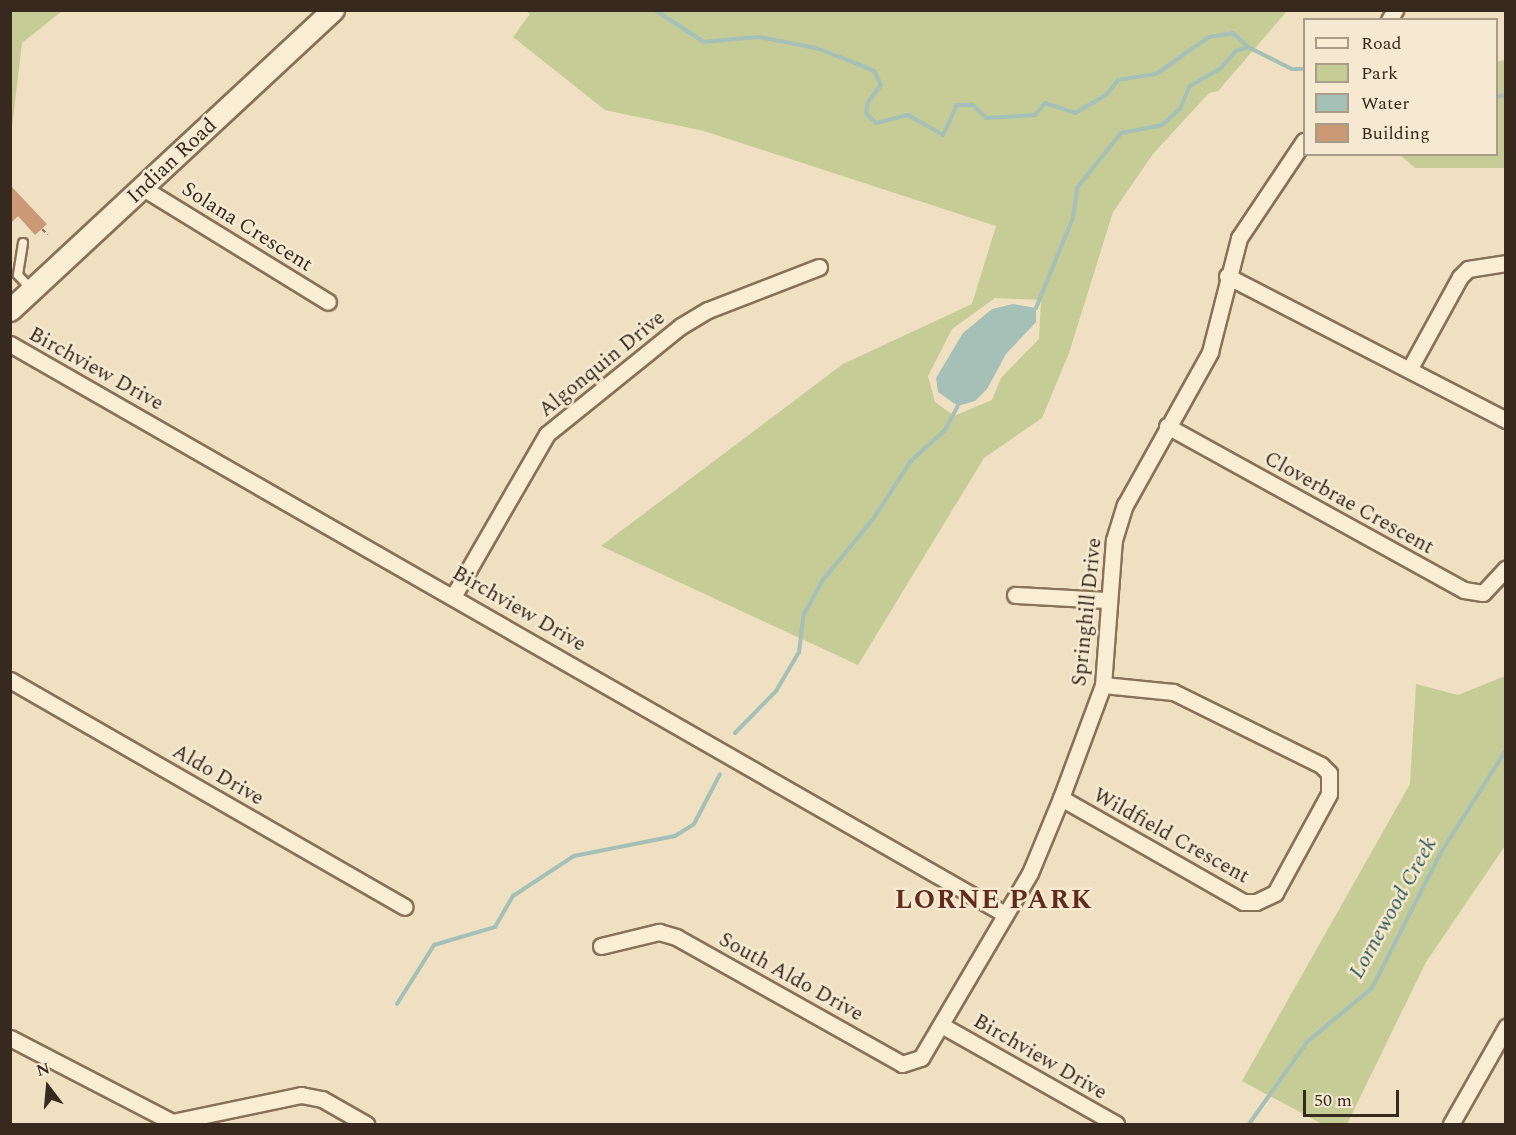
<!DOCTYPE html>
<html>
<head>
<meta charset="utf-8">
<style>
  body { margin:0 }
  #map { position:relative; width:1516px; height:1135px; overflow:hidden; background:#eee0c1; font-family:Spectral,serif }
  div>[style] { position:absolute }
  .green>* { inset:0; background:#c6cc95 }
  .water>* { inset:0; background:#a4c0b7 }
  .stream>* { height:4px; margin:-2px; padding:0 2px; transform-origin:2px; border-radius:2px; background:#a4c0b7 }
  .building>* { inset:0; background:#c97 }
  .path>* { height:2px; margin-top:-1px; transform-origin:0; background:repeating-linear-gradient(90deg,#877159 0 4.5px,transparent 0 7.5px) }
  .roads { filter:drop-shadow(2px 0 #877159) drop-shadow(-2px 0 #877159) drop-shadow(0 2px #877159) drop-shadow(0 -2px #877159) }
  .lane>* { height:8px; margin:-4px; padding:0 4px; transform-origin:4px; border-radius:4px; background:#f9edd4 }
  .street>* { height:15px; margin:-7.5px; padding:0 7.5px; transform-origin:7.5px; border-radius:7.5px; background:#f9edd4 }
  .secondary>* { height:21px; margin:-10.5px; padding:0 10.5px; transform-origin:10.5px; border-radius:10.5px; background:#f9edd4 }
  span { translate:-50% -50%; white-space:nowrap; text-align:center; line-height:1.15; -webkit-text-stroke:5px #f5ead1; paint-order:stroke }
  .street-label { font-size:21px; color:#37291d }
  .water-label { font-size:22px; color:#2c5753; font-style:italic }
  .district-label { font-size:27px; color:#632b1d; font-weight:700; letter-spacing:1.5px }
  .frame { position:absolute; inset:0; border:12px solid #37291d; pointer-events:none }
  .legend { position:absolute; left:1303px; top:18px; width:195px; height:138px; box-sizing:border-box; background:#f5ead1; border:2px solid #a99d89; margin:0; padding:8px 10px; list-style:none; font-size:18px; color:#37291d }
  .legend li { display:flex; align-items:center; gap:12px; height:30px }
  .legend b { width:30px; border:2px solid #a99d89 }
  .north { position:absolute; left:18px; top:1057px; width:60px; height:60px; -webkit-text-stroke:4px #f5ead1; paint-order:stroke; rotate:344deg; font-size:16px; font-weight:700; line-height:24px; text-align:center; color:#37291d }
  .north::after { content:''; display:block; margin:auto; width:21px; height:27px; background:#37291d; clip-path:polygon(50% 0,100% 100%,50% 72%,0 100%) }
  .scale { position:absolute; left:1303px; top:1090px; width:96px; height:27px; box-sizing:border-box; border:3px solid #37291d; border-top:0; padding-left:8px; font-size:18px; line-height:21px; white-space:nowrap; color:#37291d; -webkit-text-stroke:4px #f5ead1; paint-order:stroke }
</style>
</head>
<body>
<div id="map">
  <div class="green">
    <i style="clip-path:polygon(11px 10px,62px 11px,22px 43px,11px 135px)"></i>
    <i style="clip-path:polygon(evenodd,524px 10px,1287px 10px,1287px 11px,1218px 91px,1209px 93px,1153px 154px,1113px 212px,1069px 353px,1042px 418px,984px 458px,858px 665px,601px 546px,843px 364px,972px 304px,996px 226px,704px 131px,605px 110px,513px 37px,530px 14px,524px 10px,995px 298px,1041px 300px,1039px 339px,1001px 378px,992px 400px,954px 416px,935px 402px,928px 376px,952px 329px,995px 298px)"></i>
    <i style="clip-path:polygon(1505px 60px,1505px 168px,1415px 168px,1400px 155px,1496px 154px,1497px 62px)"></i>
    <i style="clip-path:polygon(1505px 676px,1505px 846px,1426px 962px,1347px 1124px,1322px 1124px,1242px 1081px,1410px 784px,1416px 684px,1458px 695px)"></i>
  </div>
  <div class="water">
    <i style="clip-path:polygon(1013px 304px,1036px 308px,1036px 322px,1006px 354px,987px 389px,975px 401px,958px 406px,938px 392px,936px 378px,963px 333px,992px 309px)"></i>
  </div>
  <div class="stream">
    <i style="left:655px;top:10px;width:59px;rotate:33.1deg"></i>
    <i style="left:704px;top:42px;width:55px;rotate:-5.2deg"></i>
    <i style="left:759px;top:37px;width:58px;rotate:10.9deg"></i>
    <i style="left:816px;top:48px;width:45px;rotate:20.9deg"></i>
    <i style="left:858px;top:64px;width:17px;rotate:24deg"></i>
    <i style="left:874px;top:71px;width:16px;rotate:63deg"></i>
    <i style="left:881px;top:85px;width:21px;rotate:127deg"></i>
    <i style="left:868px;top:102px;width:11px;rotate:100deg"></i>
    <i style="left:866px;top:113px;width:14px;rotate:45deg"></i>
    <i style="left:876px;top:123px;width:33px;rotate:-14deg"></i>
    <i style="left:908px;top:115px;width:40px;rotate:29.7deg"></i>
    <i style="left:943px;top:135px;width:33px;rotate:-65deg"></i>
    <i style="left:957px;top:105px;width:16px"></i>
    <i style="left:973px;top:105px;width:18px;rotate:45deg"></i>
    <i style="left:986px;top:118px;width:49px;rotate:-3.5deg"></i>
    <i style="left:1035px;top:115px;width:16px;rotate:-50deg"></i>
    <i style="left:1045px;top:103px;width:32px;rotate:18deg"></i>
    <i style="left:1075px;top:113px;width:36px;rotate:-30deg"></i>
    <i style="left:1106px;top:95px;width:19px;rotate:-51deg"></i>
    <i style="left:1118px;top:80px;width:38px;rotate:-9deg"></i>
    <i style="left:1156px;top:74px;width:65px;rotate:-34.9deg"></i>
    <i style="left:1209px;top:37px;width:24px;rotate:-9deg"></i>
    <i style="left:1233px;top:33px;width:21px;rotate:43deg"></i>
    <i style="left:1496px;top:98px;width:11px;rotate:-22deg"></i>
    <i style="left:1036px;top:308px;width:97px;rotate:-67.7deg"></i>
    <i style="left:1073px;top:218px;width:30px;rotate:-82deg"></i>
    <i style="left:1077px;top:188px;width:70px;rotate:-51.3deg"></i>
    <i style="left:1121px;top:133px;width:42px;rotate:-11deg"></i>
    <i style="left:1162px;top:125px;width:24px;rotate:-42deg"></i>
    <i style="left:1180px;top:109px;width:25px;rotate:-67deg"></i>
    <i style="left:1190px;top:86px;width:36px;rotate:-30deg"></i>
    <i style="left:1221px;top:68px;width:23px;rotate:-49deg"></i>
    <i style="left:1236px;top:51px;width:13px;rotate:-18deg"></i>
    <i style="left:1248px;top:47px;width:49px;rotate:26.6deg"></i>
    <i style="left:1292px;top:69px;width:12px"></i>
    <i style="left:735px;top:733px;width:59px;rotate:-45.7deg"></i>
    <i style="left:776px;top:691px;width:45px;rotate:-59.5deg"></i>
    <i style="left:799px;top:652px;width:38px;rotate:-83deg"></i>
    <i style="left:804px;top:614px;width:39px;rotate:-61deg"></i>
    <i style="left:823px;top:580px;width:79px;rotate:-50.7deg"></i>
    <i style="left:873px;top:519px;width:69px;rotate:-56.8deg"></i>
    <i style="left:911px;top:461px;width:46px;rotate:-42.4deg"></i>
    <i style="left:945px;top:430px;width:27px;rotate:-62deg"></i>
    <i style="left:397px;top:1004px;width:70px;rotate:-57.9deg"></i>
    <i style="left:434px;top:945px;width:64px;rotate:-16.4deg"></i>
    <i style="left:495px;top:927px;width:36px;rotate:-60deg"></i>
    <i style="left:513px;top:896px;width:73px;rotate:-33.3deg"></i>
    <i style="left:574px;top:856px;width:103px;rotate:-11.2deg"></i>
    <i style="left:675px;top:836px;width:22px;rotate:-32deg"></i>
    <i style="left:694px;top:824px;width:56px;rotate:-62.5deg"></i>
    <i style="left:1249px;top:1124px;width:100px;rotate:-54.7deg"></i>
    <i style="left:1307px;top:1042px;width:85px;rotate:-39.7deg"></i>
    <i style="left:1372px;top:988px;width:150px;rotate:-63.1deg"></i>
    <i style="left:1440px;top:854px;width:123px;rotate:-57.6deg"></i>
  </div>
  <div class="building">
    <i style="clip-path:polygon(10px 185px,47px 224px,35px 235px,18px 216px,10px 224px)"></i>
  </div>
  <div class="path">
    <i style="left:10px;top:19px;width:15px;rotate:90deg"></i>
    <i style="left:42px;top:229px;width:8px;rotate:45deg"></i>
  </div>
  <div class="roads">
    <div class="lane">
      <i style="left:23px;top:243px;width:32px;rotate:99deg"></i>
      <i style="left:18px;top:275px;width:19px;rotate:47deg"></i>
    </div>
    <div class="street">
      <i style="left:1389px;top:20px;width:12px;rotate:-59deg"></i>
      <i style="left:143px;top:188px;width:217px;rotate:31.6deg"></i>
      <i style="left:1227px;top:276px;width:314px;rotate:27.3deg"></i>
      <i style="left:10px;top:344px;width:1147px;rotate:29.81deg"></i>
      <i style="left:1410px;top:368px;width:104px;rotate:-61.2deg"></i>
      <i style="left:1460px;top:277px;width:11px;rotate:-45deg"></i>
      <i style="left:1468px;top:269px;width:38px;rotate:-9deg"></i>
      <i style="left:1167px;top:426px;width:339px;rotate:28.9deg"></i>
      <i style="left:1464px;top:590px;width:19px;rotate:9deg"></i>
      <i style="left:1483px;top:593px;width:34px;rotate:-47deg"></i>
      <i style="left:454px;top:595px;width:186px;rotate:-60deg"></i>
      <i style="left:547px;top:434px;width:172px;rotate:-38.9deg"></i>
      <i style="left:681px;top:326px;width:31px;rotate:-31deg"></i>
      <i style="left:708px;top:310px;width:119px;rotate:-21.2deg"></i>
      <i style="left:1015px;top:595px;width:93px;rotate:3.1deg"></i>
      <i style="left:10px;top:680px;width:455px;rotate:29.9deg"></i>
      <i style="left:1061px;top:798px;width:210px;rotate:29.7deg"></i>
      <i style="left:1243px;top:902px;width:13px"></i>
      <i style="left:1256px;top:902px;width:21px;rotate:-25deg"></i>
      <i style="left:1275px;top:893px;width:113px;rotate:-61.4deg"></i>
      <i style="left:1329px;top:794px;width:21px;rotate:-90deg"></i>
      <i style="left:1329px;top:773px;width:11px;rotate:-135deg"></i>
      <i style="left:1321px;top:765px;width:165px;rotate:-153.7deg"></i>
      <i style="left:1173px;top:692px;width:70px;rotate:-174.3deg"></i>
      <i style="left:601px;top:946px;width:60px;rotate:-13.6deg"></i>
      <i style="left:659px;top:932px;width:18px;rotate:16deg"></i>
      <i style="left:676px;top:937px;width:259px;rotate:29.3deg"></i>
      <i style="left:902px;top:1064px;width:20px;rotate:-18deg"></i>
      <i style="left:921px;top:1058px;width:215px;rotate:-59.5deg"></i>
      <i style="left:1030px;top:873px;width:81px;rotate:-67.5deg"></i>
      <i style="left:1061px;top:798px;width:121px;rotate:-69.6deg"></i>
      <i style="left:1103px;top:685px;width:145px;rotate:-85.7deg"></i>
      <i style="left:1114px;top:540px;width:37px;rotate:-73deg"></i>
      <i style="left:1125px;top:505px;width:175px;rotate:-60.9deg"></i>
      <i style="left:1210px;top:352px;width:118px;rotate:-75.7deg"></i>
      <i style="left:1239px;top:238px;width:117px;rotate:-56.2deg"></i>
      <i style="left:943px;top:1026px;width:199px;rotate:29.5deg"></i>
      <i style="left:10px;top:1038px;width:182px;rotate:27.4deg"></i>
      <i style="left:172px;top:1122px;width:132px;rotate:-11.8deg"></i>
      <i style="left:301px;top:1095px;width:21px;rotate:11deg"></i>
      <i style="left:322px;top:1099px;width:51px;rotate:29.6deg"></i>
      <i style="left:1451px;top:1124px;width:112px;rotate:-60.4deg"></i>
    </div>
    <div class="secondary">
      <i style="left:10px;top:310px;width:441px;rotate:-42.9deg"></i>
    </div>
  </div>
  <div class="street-label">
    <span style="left:172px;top:161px;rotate:-43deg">Indian Road</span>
    <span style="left:247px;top:227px;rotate:32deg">Solana Crescent</span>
    <span style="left:602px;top:364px;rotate:-39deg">Algonquin Drive</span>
    <span style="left:96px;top:369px;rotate:29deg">Birchview Drive</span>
    <span style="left:1349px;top:503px;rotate:29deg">Cloverbrae Crescent</span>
    <span style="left:519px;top:609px;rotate:30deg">Birchview Drive</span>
    <span style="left:1087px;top:612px;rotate:-84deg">Springhill Drive</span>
    <span style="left:218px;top:775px;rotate:30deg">Aldo Drive</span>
    <span style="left:1171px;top:836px;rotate:29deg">Wildfield Crescent</span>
    <span style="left:791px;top:977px;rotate:29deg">South Aldo Drive</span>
    <span style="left:1040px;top:1057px;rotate:30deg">Birchview Drive</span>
  </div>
  <div class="water-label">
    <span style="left:1393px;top:908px;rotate:-61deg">Lornewood Creek</span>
  </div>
  <div class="district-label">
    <span style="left:994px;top:901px">LORNE PARK</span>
  </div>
  <div class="frame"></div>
  <ul class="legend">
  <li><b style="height:8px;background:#f9edd4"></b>Road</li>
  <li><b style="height:16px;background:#c6cc95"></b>Park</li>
  <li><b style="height:16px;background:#a4c0b7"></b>Water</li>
  <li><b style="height:16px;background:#c97"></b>Building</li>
  </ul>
  <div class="north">N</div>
  <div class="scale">50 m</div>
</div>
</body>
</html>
